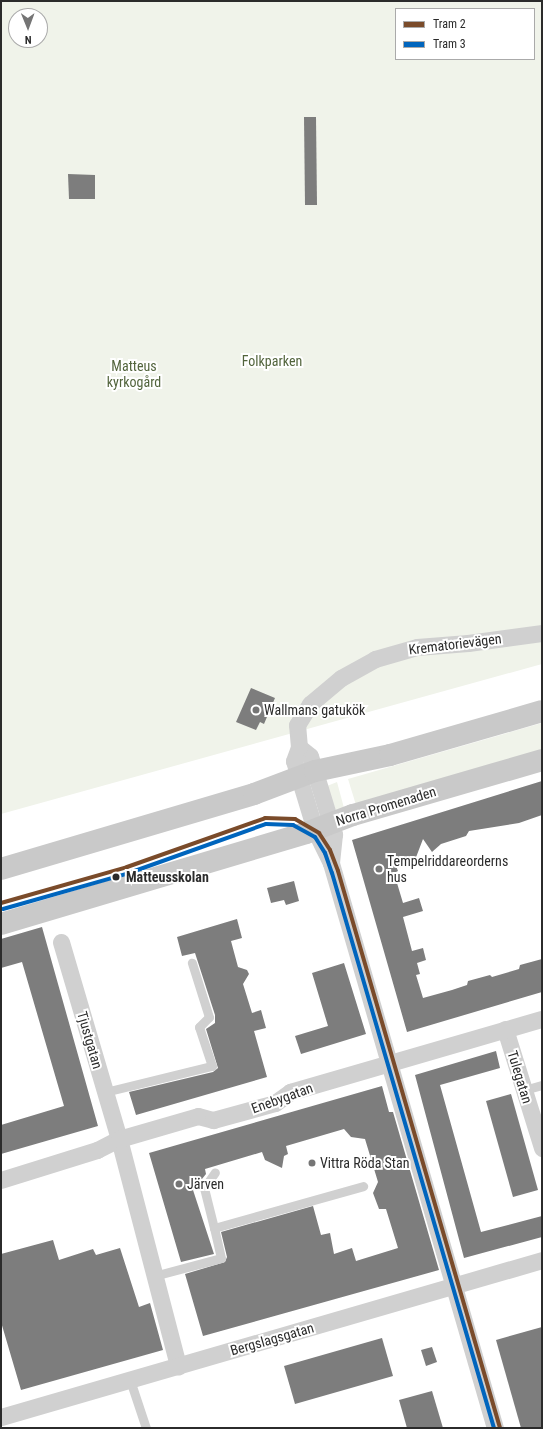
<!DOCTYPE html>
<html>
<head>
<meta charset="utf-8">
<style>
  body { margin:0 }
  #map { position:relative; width:543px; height:1429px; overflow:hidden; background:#fff; font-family:"Roboto Condensed",sans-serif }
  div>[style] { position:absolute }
  .green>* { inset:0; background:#f0f3ea }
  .building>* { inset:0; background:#7d7d7d }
  .lane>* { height:9px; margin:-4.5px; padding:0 4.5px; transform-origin:4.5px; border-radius:4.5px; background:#d0d0d0 }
  .street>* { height:17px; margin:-8.5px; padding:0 8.5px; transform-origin:8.5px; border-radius:8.5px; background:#d0d0d0 }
  .secondary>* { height:22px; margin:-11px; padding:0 11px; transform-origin:11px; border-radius:11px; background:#c9c9c9 }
  .tram-1>* { height:4px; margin:-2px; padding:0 2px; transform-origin:2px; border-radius:2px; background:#7a4b2a }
  .tram-2>* { height:4px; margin:-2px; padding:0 2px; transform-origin:2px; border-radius:2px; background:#0065bd }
  .dots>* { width:11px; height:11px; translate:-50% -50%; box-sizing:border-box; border:2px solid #fff; border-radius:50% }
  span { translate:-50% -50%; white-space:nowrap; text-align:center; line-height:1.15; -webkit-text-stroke:4px #fff; paint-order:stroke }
  .park-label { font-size:14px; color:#52643c }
  .street-label { font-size:14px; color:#2b2b2b }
  .poi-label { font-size:14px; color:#2b2b2b }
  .left { translate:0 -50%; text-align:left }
  .stop-label { font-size:14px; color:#2b2b2b; font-weight:700 }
  .frame { position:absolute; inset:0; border:2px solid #2b2b2b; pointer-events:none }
  .legend { position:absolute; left:395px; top:8px; width:140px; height:52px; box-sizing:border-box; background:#fff; border:1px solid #aaa; margin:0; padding:5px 7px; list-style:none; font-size:12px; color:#2b2b2b }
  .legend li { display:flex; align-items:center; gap:8px; height:20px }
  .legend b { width:20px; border:1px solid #aaa }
  .north { position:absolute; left:8px; top:8px; width:40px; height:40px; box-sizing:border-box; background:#fff; border:1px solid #aaa; border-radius:50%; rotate:179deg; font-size:11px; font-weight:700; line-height:16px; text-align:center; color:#2b2b2b }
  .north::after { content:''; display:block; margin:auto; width:14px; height:18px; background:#757575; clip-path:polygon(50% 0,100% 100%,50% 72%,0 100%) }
</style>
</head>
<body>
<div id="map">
  <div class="green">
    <i style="clip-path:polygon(evenodd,1px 1px,542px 1px,542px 664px,1px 814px,1px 1px,396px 9px,534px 9px,534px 59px,396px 59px,396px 9px,1px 1px,16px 16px,40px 16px,40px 40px,16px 40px,16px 16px)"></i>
    <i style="clip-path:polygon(542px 723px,542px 750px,356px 805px,348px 779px)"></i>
    <i style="clip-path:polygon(337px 782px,344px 808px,336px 811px,327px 786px)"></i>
  </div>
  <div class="building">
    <i style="clip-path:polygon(304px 117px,316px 117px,317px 205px,305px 205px)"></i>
    <i style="clip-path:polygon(68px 174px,95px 175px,95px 199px,69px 199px)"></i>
    <i style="clip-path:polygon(251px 688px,275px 698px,264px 724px,260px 722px,256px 730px,236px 722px)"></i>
    <i style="clip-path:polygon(542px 781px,542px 815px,519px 823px,469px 831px,466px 836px,441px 844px,432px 852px,423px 839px,415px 860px,399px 860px,400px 865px,396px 866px,398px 871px,394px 873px,403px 903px,419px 898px,423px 911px,403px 917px,412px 951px,423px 948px,426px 960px,417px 963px,420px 974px,416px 975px,423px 998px,452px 990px,467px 985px,468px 981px,490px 975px,492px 977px,519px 969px,520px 965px,542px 959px,542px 992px,407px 1032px,352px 840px)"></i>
    <i style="clip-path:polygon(294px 881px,299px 901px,286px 905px,284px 900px,271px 903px,267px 888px)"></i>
    <i style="clip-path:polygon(237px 919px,242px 938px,231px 941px,238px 967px,247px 970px,249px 974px,243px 984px,252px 1013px,261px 1010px,266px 1028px,254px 1031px,267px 1077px,136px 1115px,129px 1092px,213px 1072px,218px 1068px,206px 1029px,215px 1023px,215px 1015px,195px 953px,182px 956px,177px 937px)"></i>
    <i style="clip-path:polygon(42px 927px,98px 1126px,1px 1154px,1px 1125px,64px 1106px,22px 962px,1px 968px,1px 939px)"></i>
    <i style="clip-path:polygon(344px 963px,366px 1034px,301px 1054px,295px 1036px,328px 1026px,312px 973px)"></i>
    <i style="clip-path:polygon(496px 1051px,500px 1068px,440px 1085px,481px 1232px,542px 1216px,542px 1237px,464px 1258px,415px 1075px)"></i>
    <i style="clip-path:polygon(382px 1086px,389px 1112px,393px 1112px,439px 1270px,203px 1336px,185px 1274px,225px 1262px,227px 1257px,221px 1232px,313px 1206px,321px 1235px,330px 1233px,334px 1254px,352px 1248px,356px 1261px,398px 1248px,386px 1209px,379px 1209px,373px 1193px,378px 1182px,365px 1139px,351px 1137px,344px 1129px,286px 1146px,288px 1154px,284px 1156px,282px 1168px,265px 1160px,262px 1152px,205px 1169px,206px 1174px,193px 1190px,214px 1254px,181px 1262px,149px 1153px)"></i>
    <i style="clip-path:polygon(511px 1094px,538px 1190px,513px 1197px,486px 1101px)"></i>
    <i style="clip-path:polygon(53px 1240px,59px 1260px,93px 1249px,96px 1255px,120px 1248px,139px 1307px,150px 1303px,163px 1350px,21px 1390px,1px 1322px,1px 1254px)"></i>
    <i style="clip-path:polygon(542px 1327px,542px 1428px,521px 1428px,496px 1340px)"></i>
    <i style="clip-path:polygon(382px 1338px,393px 1376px,295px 1404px,284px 1366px)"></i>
    <i style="clip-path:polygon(432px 1347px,437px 1362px,426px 1366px,421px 1350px)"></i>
    <i style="clip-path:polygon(432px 1391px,443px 1428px,407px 1428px,399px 1400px)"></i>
  </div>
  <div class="lane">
    <i style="left:524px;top:1090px;width:19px;rotate:-16deg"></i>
    <i style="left:105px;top:1092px;width:110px;rotate:-13.7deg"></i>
    <i style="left:212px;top:1066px;width:41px;rotate:-108.4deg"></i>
    <i style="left:199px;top:1027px;width:14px;rotate:-45deg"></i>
    <i style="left:209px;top:1017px;width:57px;rotate:-107.5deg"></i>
    <i style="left:214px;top:1228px;width:41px;rotate:-104deg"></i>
    <i style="left:204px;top:1188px;width:19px;rotate:-55deg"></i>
    <i style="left:154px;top:1276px;width:69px;rotate:-15deg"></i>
    <i style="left:221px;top:1258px;width:31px;rotate:-103deg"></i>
    <i style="left:214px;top:1228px;width:155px;rotate:-15.7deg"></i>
    <i style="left:130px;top:1380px;width:51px;rotate:71.6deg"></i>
  </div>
  <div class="street">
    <i style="left:299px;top:747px;width:14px;rotate:39deg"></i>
    <i style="left:310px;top:756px;width:82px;rotate:72.9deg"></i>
    <i style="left:334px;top:834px;width:29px;rotate:96deg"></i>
    <i style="left:61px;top:942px;width:205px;rotate:73.6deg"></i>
    <i style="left:119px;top:1139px;width:235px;rotate:75.4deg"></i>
    <i style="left:505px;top:1029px;width:125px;rotate:72.7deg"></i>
    <i style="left:1px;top:1180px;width:101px;rotate:-17.4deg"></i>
    <i style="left:97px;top:1150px;width:25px;rotate:-27deg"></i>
    <i style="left:119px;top:1139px;width:82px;rotate:-16.2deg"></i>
    <i style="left:198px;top:1116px;width:16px;rotate:15deg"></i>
    <i style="left:213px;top:1120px;width:64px;rotate:-15.3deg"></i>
    <i style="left:275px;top:1103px;width:19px;rotate:-36deg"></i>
    <i style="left:290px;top:1092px;width:262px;rotate:-16.2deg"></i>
    <i style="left:1px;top:1417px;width:563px;rotate:-16.18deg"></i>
    <i style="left:495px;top:1428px;width:588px;rotate:-106.19deg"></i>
    <i style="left:331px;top:863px;width:37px;rotate:-116deg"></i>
    <i style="left:315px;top:830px;width:72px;rotate:-106.9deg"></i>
    <i style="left:294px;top:761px;width:15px;rotate:-70deg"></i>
    <i style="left:299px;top:747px;width:22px;rotate:-95deg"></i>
    <i style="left:297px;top:725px;width:25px;rotate:-58deg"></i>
    <i style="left:310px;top:704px;width:40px;rotate:-40deg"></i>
    <i style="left:341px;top:678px;width:39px;rotate:-29deg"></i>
    <i style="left:375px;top:659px;width:44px;rotate:-15.9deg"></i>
    <i style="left:417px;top:647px;width:51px;rotate:-4.5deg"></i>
    <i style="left:468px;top:643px;width:75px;rotate:-7.7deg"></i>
  </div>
  <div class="secondary">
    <i style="left:1px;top:869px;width:264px;rotate:-16.5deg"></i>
    <i style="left:254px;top:794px;width:65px;rotate:-20.7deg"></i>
    <i style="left:315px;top:771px;width:77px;rotate:-12deg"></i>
    <i style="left:390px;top:755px;width:158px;rotate:-16.1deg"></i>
    <i style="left:1px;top:924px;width:318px;rotate:-16.6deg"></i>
    <i style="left:306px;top:833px;width:50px;rotate:-21deg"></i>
    <i style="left:353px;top:815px;width:197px;rotate:-16.2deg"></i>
  </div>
  <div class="tram-1">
    <i style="left:1px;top:903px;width:131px;rotate:-15.9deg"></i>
    <i style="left:127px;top:867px;width:146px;rotate:-19.5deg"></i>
    <i style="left:265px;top:818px;width:30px;rotate:2deg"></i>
    <i style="left:295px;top:819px;width:28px;rotate:30deg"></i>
    <i style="left:319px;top:833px;width:20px;rotate:57deg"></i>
    <i style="left:330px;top:850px;width:22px;rotate:69deg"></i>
    <i style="left:338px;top:871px;width:580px;rotate:73.78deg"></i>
  </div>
  <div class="tram-2">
    <i style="left:3px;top:909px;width:131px;rotate:-15.9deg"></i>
    <i style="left:129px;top:873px;width:145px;rotate:-19.7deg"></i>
    <i style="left:266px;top:824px;width:27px;rotate:2deg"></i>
    <i style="left:293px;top:825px;width:25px;rotate:29deg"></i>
    <i style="left:315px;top:837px;width:19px;rotate:58deg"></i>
    <i style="left:325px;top:853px;width:21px;rotate:71deg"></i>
    <i style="left:332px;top:873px;width:578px;rotate:73.73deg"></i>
  </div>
  <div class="dots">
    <i style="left:256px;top:710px;background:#757575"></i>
    <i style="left:379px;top:869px;background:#757575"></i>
    <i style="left:116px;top:877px;background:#2b2b2b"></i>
    <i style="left:312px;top:1163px;background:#757575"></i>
    <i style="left:179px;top:1184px;background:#757575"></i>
  </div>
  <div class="park-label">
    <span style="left:272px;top:361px">Folkparken</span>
    <span style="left:134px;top:374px">Matteus<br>kyrkogård</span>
  </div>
  <div class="street-label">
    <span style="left:455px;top:644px;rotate:-7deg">Krematorievägen</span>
    <span style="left:386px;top:806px;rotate:-17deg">Norra Promenaden</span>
    <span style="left:90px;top:1040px;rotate:74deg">Tjustgatan</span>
    <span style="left:520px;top:1077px;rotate:73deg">Tulegatan</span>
    <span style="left:282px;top:1098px;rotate:-20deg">Enebygatan</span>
    <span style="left:272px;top:1339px;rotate:-16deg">Bergslagsgatan</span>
  </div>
  <div class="poi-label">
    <span class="left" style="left:264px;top:710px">Wallmans gatukök</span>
    <span class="left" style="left:387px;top:869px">Tempelriddareorderns<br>hus</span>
    <span class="left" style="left:320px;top:1163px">Vittra Röda Stan</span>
    <span class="left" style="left:187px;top:1184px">Järven</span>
  </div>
  <div class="stop-label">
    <span class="left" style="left:126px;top:877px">Matteusskolan</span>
  </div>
  <div class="frame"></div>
  <ul class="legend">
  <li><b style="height:5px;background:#7a4b2a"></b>Tram 2</li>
  <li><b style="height:5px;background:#0065bd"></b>Tram 3</li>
  </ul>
  <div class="north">N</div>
</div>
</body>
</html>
